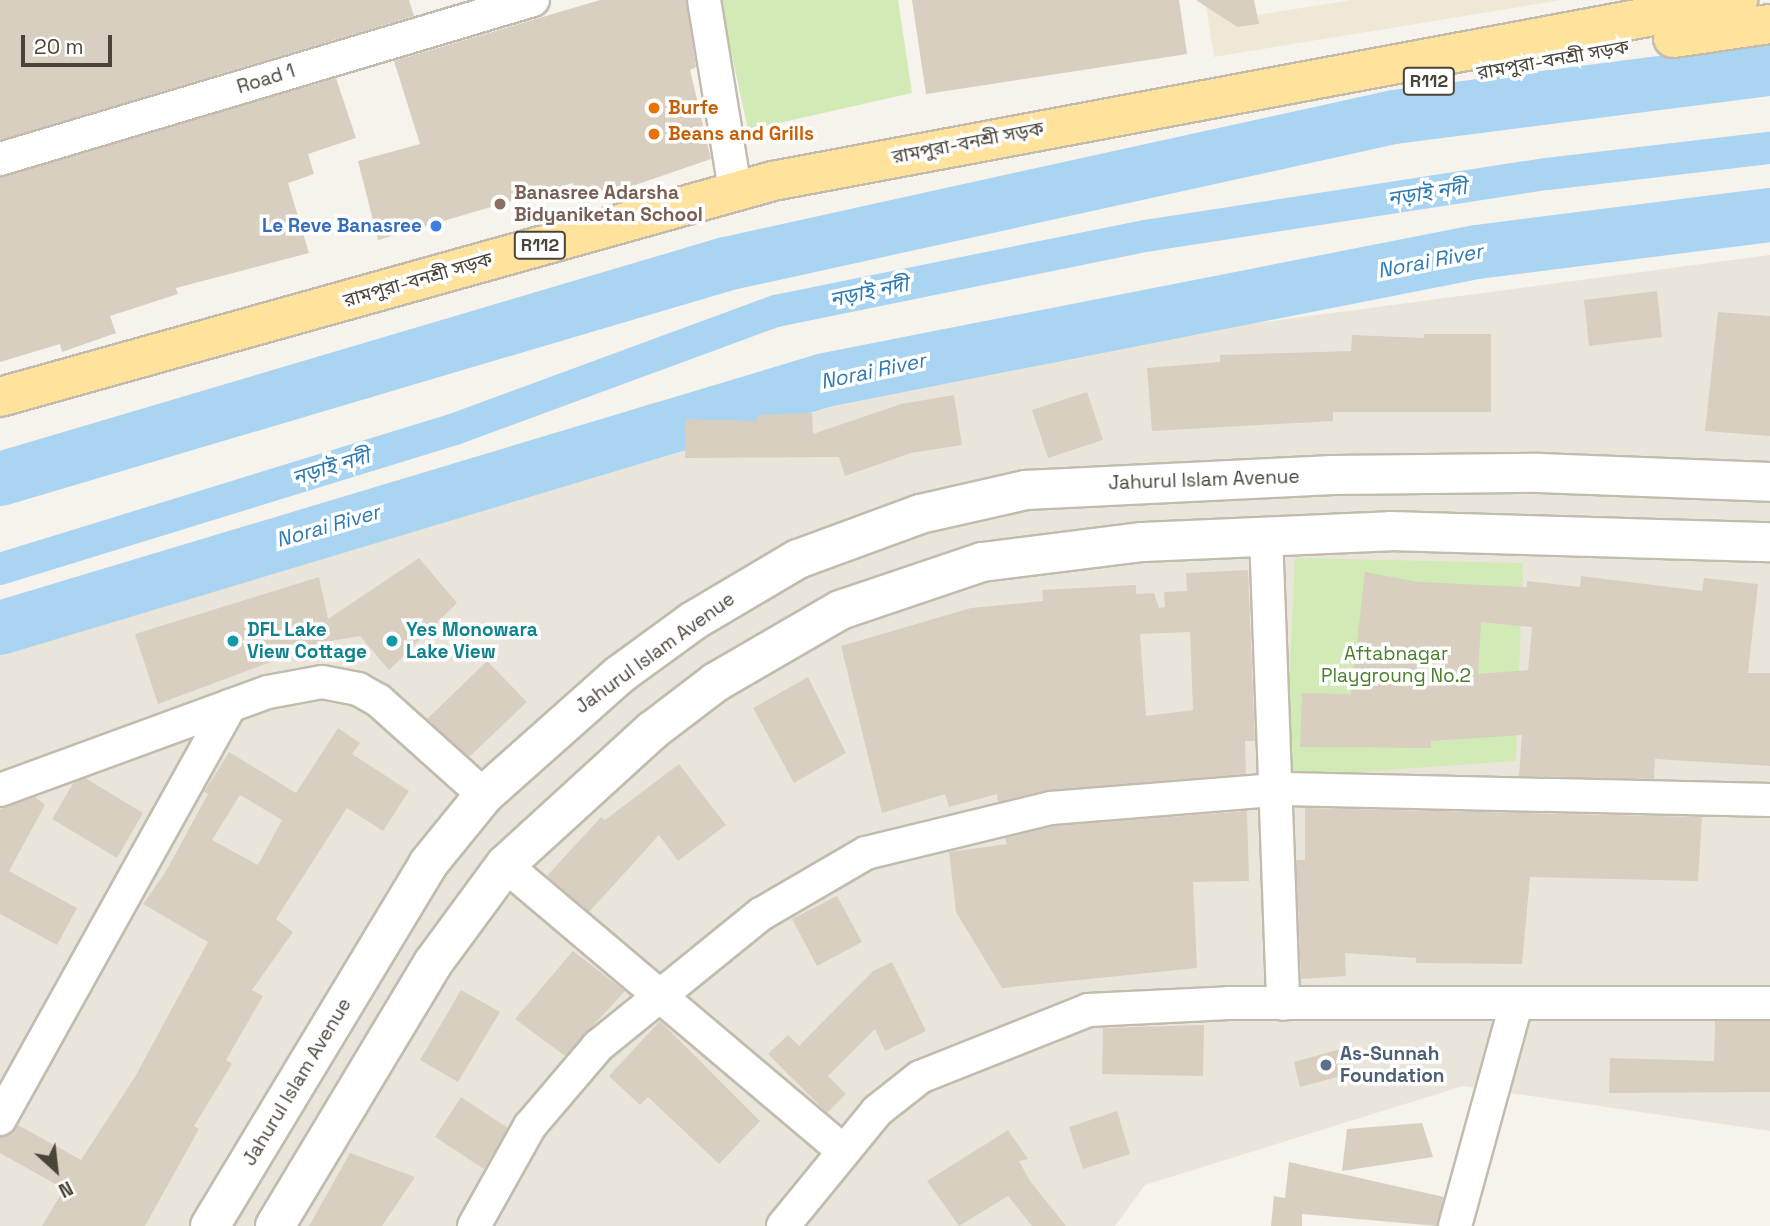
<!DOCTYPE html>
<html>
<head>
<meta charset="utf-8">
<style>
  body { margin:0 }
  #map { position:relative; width:1770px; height:1226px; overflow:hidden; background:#f6f3ec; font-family:"Space Grotesk","Noto Sans Bengali",sans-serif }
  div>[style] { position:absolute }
  .residential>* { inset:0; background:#eae5da }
  .education>* { inset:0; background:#efe8d6 }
  .green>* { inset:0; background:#d2eab5 }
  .canal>* { height:32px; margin:-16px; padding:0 16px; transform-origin:16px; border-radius:16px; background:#a9d4f2 }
  .river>* { height:54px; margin:-27px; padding:0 27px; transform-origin:27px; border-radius:27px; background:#a9d4f2 }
  .building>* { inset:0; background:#d8cfc1 }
  .roads { filter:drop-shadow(2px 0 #c2bbae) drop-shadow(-2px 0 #c2bbae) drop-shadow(0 2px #c2bbae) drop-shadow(0 -2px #c2bbae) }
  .minor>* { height:32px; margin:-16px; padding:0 16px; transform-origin:16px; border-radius:16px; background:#fff }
  .tertiary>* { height:38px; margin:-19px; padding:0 19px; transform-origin:19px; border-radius:19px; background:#fff }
  .primary>* { height:38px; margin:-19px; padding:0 19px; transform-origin:19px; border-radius:19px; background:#ffe39c }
  .dots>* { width:19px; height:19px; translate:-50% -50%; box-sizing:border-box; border:4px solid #fff; border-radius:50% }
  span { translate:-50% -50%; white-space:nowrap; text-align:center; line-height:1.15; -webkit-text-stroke:7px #fff; paint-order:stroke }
  .shield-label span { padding:2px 5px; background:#fff; border:2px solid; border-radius:5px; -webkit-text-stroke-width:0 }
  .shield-label { font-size:18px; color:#4b4439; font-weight:700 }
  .street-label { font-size:19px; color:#4b4439 }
  .food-label { font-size:19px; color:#c56008; font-weight:700 }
  .left { translate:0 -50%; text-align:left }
  .education-label { font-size:19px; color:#785e54; font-weight:700 }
  .shop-label { font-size:19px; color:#366cbe; font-weight:700 }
  .right { translate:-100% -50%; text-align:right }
  .culture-label { font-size:19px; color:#0d838f; font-weight:700 }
  .park-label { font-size:19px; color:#4a7f2a }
  .service-label { font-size:19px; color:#4e5e75; font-weight:700 }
  .water-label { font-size:21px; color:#2e7ab2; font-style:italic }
  .north { position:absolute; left:21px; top:1135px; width:70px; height:70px; -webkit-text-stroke:5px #fff; paint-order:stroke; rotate:153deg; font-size:19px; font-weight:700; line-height:28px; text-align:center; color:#4b4439 }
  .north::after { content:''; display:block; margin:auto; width:24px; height:32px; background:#4b4439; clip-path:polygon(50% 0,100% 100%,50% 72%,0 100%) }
  .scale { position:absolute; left:21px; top:35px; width:91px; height:32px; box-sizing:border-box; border:4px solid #4b4439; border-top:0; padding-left:9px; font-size:21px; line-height:24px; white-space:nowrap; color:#4b4439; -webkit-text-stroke:5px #fff; paint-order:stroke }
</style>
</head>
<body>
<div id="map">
  <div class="residential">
    <i style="clip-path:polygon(1770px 255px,1770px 1131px,1463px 1086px,1145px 1185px,1115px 1226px,0 1226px,0 628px,652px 403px)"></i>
  </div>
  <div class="education">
    <i style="clip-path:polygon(1205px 0,1217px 0,1219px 16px,1237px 27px,1259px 24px,1257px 15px,1351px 0,1562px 0,1214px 57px)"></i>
  </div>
  <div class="green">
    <i style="clip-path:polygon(720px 0,898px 0,912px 93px,748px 130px)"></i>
    <i style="clip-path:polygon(1295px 558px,1523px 563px,1516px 761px,1285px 777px)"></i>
  </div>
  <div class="canal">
    <i style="left:0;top:569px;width:476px;rotate:-17.1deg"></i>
    <i style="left:455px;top:429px;width:342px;rotate:-20.2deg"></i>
    <i style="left:776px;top:311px;width:377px;rotate:-11.5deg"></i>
    <i style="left:1145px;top:236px;width:407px;rotate:-8.8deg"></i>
    <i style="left:1547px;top:174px;width:225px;rotate:-6.7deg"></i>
  </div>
  <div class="river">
    <i style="left:0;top:479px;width:757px;rotate:-16.5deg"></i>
    <i style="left:726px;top:264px;width:684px;rotate:-12.41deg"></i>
    <i style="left:1394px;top:117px;width:379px;rotate:-7.3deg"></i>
    <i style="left:0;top:628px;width:861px;rotate:-16.73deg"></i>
    <i style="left:825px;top:380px;width:664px;rotate:-11.11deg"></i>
    <i style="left:1477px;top:252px;width:295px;rotate:-7.2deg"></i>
  </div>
  <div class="building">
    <i style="clip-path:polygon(0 0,409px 0,414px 16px,0 140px)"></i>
    <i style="clip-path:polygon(600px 0,686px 0,696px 67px,690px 70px,711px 159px,603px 196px,600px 189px,575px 194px,573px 183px,378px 240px,358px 161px,420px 144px,394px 61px)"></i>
    <i style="clip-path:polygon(912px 0,1179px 0,1187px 54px,926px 94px)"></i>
    <i style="clip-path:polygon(1196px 0,1254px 0,1259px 24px,1237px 27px)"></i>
    <i style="clip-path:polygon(336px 78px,356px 138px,308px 154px,314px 174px,288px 183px,309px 253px,176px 288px,178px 294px,110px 316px,116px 333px,62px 352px,60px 344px,0 362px,0 177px)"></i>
    <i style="clip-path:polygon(1657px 291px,1662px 337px,1589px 346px,1584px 300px)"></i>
    <i style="clip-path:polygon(1718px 312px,1770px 316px,1770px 436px,1705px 431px)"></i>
    <i style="clip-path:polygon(1424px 334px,1491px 334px,1491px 412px,1333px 412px,1333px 421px,1152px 431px,1147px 368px,1220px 362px,1220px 355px,1351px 351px,1352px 335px,1424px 338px)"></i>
    <i style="clip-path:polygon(1087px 392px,1103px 440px,1048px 458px,1032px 410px)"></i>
    <i style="clip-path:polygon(954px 395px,962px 445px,911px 453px,845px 476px,839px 457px,685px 458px,686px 419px,757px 421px,757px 415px,812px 413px,813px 434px,901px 404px)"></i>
    <i style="clip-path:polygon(419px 558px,457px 603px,389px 670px,360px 636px,325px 642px,158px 704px,135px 634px,319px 577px,328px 619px)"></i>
    <i style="clip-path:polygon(evenodd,1248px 570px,1255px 741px,1245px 741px,1246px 774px,1049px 790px,998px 802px,997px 794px,949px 807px,945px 794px,882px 813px,841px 646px,971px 608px,1043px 601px,1042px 590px,1136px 585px,1136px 594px,1154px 593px,1159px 608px,1165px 607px,1164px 592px,1187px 591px,1186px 573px,1248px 570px,1190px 632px,1193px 710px,1146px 716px,1140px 634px,1190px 632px)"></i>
    <i style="clip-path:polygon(evenodd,1365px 572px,1418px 582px,1527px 587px,1527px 581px,1580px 587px,1581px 576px,1702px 591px,1704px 578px,1758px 584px,1748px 673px,1770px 673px,1770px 766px,1655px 759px,1654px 779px,1519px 776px,1522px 735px,1431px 741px,1431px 748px,1300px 747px,1302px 693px,1351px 694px,1365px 572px,1481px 622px,1532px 627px,1528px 670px,1478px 674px,1481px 622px)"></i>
    <i style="clip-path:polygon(487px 661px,527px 702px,469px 757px,427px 719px)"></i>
    <i style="clip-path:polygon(808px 677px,846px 753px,794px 783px,753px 708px)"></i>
    <i style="clip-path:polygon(evenodd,338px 728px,360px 743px,352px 754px,409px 791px,383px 831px,347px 808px,276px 919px,293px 932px,252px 990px,263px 996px,226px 1060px,232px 1064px,194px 1126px,199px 1129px,145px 1226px,42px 1226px,64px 1189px,0 1153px,0 1137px,18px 1125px,81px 1160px,136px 1075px,208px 942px,143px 904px,165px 873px,208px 794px,204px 792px,229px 752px,296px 793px,338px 728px,240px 795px,282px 820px,258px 865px,212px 840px,240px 795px)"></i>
    <i style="clip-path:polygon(679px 764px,726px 825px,678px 861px,659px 835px,589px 912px,547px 876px,601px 817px,605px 820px)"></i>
    <i style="clip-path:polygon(85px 778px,143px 813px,117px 858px,52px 819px,74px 782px)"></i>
    <i style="clip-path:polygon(35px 797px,45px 805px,9px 871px,77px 908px,57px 945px,0 914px,0 809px)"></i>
    <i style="clip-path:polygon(1305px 808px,1702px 817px,1698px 881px,1530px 877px,1522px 964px,1416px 963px,1416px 958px,1345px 953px,1346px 976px,1301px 979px,1296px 860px,1305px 860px)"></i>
    <i style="clip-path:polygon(1247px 811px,1249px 881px,1193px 882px,1197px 968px,1002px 988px,956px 912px,949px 852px,1007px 844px,1005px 838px,1054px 826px)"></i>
    <i style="clip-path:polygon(837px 896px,862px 942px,817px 966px,792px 919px)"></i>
    <i style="clip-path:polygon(573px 951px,625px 991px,565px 1056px,515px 1019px)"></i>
    <i style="clip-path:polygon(892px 962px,926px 1031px,885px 1051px,875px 1029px,828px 1076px,846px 1094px,827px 1113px,768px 1054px,788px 1035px,799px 1046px,873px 971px)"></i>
    <i style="clip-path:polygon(461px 990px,500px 1012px,458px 1082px,420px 1060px)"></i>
    <i style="clip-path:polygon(660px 1021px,760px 1121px,719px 1164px,648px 1097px,640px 1105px,609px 1076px)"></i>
    <i style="clip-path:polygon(1715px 1021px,1770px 1021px,1770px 1092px,1609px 1093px,1610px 1058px,1714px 1061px)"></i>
    <i style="clip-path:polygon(1204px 1025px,1203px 1076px,1102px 1074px,1103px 1028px)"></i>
    <i style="clip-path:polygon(1348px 1047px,1355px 1072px,1300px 1087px,1294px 1062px)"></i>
    <i style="clip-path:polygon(461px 1097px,508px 1128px,484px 1169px,435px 1137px)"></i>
    <i style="clip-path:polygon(1117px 1111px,1130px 1154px,1083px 1169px,1069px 1127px)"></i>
    <i style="clip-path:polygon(1422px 1123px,1433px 1157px,1342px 1171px,1347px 1129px)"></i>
    <i style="clip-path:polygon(1008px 1130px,1028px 1159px,1019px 1161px,1030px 1181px,1066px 1226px,1032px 1226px,1008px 1196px,959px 1226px,927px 1181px)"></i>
    <i style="clip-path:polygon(350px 1153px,415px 1177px,382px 1226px,309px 1226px)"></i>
    <i style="clip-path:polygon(1289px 1162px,1444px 1197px,1437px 1226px,1302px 1214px,1302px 1226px,1271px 1226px,1274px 1196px,1285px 1198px)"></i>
  </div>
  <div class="roads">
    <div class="minor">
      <i style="left:704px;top:0;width:193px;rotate:80.7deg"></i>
      <i style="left:0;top:159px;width:556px;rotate:-16.61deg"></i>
      <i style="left:1266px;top:534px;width:470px;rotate:87.9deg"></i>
      <i style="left:0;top:790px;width:285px;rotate:-20.1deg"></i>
      <i style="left:268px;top:692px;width:55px;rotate:-10.5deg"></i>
      <i style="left:322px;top:682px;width:37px;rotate:11deg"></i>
      <i style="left:358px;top:689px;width:23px;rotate:29deg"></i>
      <i style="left:378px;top:700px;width:142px;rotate:41.9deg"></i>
      <i style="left:505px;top:865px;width:441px;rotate:40.2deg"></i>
      <i style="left:0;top:1119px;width:473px;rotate:-60.9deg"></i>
      <i style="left:474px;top:1226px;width:115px;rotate:-60.8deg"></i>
      <i style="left:530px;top:1126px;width:105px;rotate:-49.6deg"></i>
      <i style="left:598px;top:1046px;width:210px;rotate:-39deg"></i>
      <i style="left:761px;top:914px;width:121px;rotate:-30.2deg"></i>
      <i style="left:866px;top:853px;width:190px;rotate:-13.7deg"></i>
      <i style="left:1051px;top:808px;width:235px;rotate:-4.6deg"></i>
      <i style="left:1285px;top:789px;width:485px;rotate:1.3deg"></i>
      <i style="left:783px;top:1226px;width:149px;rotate:-50.7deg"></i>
      <i style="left:877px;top:1111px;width:55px;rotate:-38.3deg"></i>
      <i style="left:920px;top:1077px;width:181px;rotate:-21.7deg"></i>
      <i style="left:1088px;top:1010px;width:141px;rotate:-2.8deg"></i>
      <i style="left:1229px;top:1003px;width:541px"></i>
      <i style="left:1455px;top:1226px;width:230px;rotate:-74.6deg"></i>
    </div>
    <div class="tertiary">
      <i style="left:210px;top:1226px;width:423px;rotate:-58.9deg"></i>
      <i style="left:428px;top:864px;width:89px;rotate:-50.9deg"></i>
      <i style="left:484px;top:795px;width:181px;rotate:-41.6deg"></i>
      <i style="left:619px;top:675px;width:92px;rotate:-36.1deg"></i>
      <i style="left:693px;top:621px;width:122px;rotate:-30.6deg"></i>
      <i style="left:798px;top:559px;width:130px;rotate:-20.2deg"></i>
      <i style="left:920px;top:514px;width:109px;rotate:-12.8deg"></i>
      <i style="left:1026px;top:490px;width:307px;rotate:-2.8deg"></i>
      <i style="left:1333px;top:475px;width:206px;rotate:-0.6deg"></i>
      <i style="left:1539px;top:473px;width:231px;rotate:2.2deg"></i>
      <i style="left:275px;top:1226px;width:307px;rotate:-59deg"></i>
      <i style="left:433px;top:963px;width:122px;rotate:-53.7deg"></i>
      <i style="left:505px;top:865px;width:200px;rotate:-42.4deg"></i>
      <i style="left:653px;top:730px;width:79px;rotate:-37.3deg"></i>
      <i style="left:716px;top:682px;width:143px;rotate:-30.1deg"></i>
      <i style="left:840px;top:610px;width:150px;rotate:-18.7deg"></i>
      <i style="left:982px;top:562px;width:162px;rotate:-7.1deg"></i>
      <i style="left:1143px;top:542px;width:247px;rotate:-2.5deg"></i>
      <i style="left:1390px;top:531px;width:380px;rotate:1.7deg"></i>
    </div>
    <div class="primary">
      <i style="left:1673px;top:38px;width:98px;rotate:-8.2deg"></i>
      <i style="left:0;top:397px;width:803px;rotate:-15.61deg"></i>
      <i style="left:773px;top:181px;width:982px;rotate:-10.62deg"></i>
    </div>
  </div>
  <div class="dots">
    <i style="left:654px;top:108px;background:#e8710a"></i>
    <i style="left:654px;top:134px;background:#e8710a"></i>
    <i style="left:500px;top:204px;background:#8d6e63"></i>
    <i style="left:436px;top:226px;background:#3f7fe0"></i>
    <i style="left:233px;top:641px;background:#0f9aa8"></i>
    <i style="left:392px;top:641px;background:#0f9aa8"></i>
    <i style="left:1326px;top:1065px;background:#5c6f8a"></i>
  </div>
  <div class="shield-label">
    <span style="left:1429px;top:81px">R112</span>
    <span style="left:540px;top:245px">R112</span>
  </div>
  <div class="street-label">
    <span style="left:1553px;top:60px;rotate:-10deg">রামপুরা-বনশ্রী সড়ক</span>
    <span style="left:266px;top:79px;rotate:-17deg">Road 1</span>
    <span style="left:968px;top:143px;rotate:-11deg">রামপুরা-বনশ্রী সড়ক</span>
    <span style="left:418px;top:280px;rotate:-16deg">রামপুরা-বনশ্রী সড়ক</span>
    <span style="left:1204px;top:480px;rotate:-2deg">Jahurul Islam Avenue</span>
    <span style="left:655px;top:653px;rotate:-36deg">Jahurul Islam Avenue</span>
    <span style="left:297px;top:1082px;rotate:-59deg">Jahurul Islam Avenue</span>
  </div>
  <div class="food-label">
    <span class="left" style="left:668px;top:108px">Burfe</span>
    <span class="left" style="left:668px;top:134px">Beans and Grills</span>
  </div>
  <div class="education-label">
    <span class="left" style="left:514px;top:204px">Banasree Adarsha<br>Bidyaniketan School</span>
  </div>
  <div class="shop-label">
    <span class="right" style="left:422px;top:226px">Le Reve Banasree</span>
  </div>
  <div class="culture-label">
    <span class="left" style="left:247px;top:641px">DFL Lake<br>View Cottage</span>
    <span class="left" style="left:406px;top:641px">Yes Monowara<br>Lake View</span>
  </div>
  <div class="park-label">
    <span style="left:1396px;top:665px">Aftabnagar<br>Playgroung No.2</span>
  </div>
  <div class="service-label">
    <span class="left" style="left:1340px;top:1065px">As-Sunnah<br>Foundation</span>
  </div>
  <div class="water-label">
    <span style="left:1427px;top:193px;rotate:-9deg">নড়াই নদী</span>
    <span style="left:1430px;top:261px;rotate:-11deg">Norai River</span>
    <span style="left:869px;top:292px;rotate:-12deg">নড়াই নদী</span>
    <span style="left:873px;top:371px;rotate:-12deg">Norai River</span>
    <span style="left:331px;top:467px;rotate:-17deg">নড়াই নদী</span>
    <span style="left:328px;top:526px;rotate:-16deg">Norai River</span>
  </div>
  <div class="north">N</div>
  <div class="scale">20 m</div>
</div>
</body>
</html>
